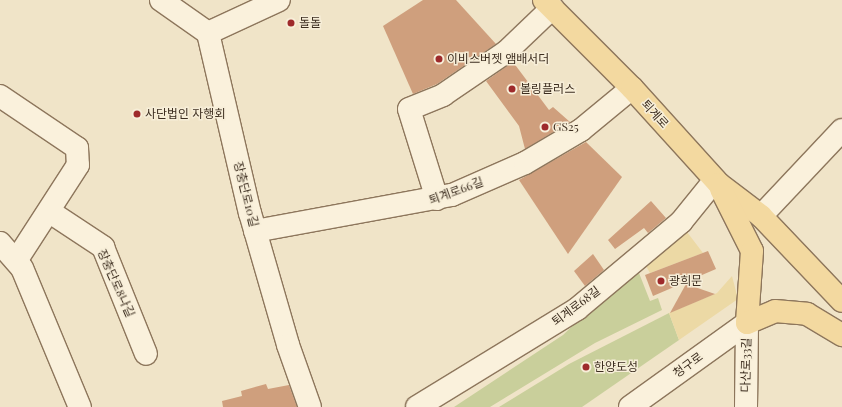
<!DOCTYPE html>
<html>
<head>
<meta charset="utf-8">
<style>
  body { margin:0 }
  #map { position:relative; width:842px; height:407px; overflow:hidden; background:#f0e4c8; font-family:"Playfair Display","Noto Sans KR",serif }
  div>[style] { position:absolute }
  .green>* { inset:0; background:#c9cf9b }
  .sand>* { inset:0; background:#ecd9a5 }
  .building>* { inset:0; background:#cf9f7d }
  .roads { filter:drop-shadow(1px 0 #8d765c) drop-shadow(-1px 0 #8d765c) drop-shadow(0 1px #8d765c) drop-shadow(0 -1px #8d765c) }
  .street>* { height:22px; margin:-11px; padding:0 11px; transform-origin:11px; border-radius:11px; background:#faf1dc }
  .secondary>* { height:22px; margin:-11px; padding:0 11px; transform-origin:11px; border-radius:11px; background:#faf1dc }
  .primary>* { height:22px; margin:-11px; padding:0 11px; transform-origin:11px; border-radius:11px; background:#f3d9a0 }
  .dots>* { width:11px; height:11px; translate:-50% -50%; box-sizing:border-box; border:2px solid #f7eed8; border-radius:50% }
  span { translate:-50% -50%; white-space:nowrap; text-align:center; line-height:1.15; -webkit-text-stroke:3px #f7eed8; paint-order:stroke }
  .poi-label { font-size:12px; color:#3d2e20 }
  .left { translate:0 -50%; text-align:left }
  .street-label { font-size:12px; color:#3d2e20 }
</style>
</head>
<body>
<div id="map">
  <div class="green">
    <i style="clip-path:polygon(639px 273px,650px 301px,658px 298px,662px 310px,595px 343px,490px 407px,454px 407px,563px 335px,591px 308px)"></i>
    <i style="clip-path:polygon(669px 313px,679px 340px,582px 407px,499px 407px,569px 364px)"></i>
  </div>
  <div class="sand">
    <i style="clip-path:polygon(684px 228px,703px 253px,650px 273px,646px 266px,635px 271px)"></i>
    <i style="clip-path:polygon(732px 276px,738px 299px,679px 340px,669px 313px,717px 293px)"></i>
  </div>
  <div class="building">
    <i style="clip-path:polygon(423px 0,456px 0,496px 44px,437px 84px,413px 94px,383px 26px)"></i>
    <i style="clip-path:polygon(513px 62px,549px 110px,553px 107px,570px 122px,525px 149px,519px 126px,486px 81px)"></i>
    <i style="clip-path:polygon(586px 142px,622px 177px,568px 254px,519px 180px)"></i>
    <i style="clip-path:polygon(651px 201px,666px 218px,648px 233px,644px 228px,615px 249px,608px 240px)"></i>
    <i style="clip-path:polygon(708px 251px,716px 269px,653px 296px,645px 275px)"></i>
    <i style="clip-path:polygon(593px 254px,604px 270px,585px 286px,574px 271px)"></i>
    <i style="clip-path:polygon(686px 284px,715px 294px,670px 313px)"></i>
    <i style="clip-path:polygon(266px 384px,268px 389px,289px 385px,297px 407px,223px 407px,222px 401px,242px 396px,241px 391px)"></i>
  </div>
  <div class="roads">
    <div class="street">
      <i style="left:161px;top:0;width:57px;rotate:35.1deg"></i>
      <i style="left:208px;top:33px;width:185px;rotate:76.9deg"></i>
      <i style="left:250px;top:213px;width:137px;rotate:73.9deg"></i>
      <i style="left:288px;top:345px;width:66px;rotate:70.5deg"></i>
      <i style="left:208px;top:33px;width:78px;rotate:-24.9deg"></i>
      <i style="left:0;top:96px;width:93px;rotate:34deg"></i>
      <i style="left:77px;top:148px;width:17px;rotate:87deg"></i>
      <i style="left:78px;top:165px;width:114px;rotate:122.9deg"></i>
      <i style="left:437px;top:199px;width:94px;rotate:-107.3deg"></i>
      <i style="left:409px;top:109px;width:37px;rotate:-22deg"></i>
      <i style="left:443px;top:95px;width:76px;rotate:-34.3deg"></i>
      <i style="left:506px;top:52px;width:64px;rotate:-43.7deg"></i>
      <i style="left:50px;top:212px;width:64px;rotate:33.4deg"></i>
      <i style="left:103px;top:247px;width:115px;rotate:68.1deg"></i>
      <i style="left:761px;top:216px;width:118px;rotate:-46.7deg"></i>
      <i style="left:255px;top:231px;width:200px;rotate:-10.4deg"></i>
      <i style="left:452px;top:195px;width:80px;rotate:-23.7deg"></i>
      <i style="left:525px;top:163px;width:65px;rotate:-30.5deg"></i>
      <i style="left:581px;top:130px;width:66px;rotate:-39.5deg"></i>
      <i style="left:0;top:243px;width:33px;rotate:49deg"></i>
      <i style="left:22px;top:268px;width:151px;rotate:67.4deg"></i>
      <i style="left:417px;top:407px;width:188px;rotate:-31.5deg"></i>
      <i style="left:577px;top:309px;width:136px;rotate:-39.9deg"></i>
      <i style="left:681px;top:222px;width:54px;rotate:-51deg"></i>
      <i style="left:746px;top:407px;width:84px;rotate:-89.3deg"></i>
    </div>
    <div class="secondary">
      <i style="left:630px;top:407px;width:144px;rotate:-35.7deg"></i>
    </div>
    <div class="primary">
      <i style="left:544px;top:0;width:124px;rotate:45deg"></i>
      <i style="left:632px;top:88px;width:130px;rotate:47.8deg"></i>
      <i style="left:719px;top:184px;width:53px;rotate:37.3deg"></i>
      <i style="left:761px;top:216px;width:117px;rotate:46.4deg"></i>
      <i style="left:721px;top:189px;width:69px;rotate:63.4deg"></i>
      <i style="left:752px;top:251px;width:72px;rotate:94deg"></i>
      <i style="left:747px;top:323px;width:30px;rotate:-23deg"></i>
      <i style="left:775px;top:311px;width:32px;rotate:5deg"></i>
      <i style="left:807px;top:314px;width:41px;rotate:31deg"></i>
    </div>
  </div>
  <div class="dots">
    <i style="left:291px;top:23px;background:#9e2a2b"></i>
    <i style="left:439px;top:59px;background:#9e2a2b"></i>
    <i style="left:512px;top:89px;background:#9e2a2b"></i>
    <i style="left:137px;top:114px;background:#9e2a2b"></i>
    <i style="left:545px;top:127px;background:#9e2a2b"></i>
    <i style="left:661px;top:281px;background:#9e2a2b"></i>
    <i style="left:586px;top:367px;background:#9e2a2b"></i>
  </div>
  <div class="poi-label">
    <span class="left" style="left:299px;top:23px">돌돌</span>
    <span class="left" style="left:447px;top:59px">이비스버젯 앰배서더</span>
    <span class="left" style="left:520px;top:89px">볼링플러스</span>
    <span class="left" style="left:145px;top:114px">사단법인 자행회</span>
    <span class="left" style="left:553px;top:127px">GS25</span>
    <span class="left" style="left:669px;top:281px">광희문</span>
    <span class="left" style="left:594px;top:367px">한양도성</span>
  </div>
  <div class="street-label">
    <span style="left:655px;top:114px;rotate:48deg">퇴계로</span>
    <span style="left:456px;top:191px;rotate:-20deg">퇴계로66길</span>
    <span style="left:246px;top:194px;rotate:76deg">장충단로10길</span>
    <span style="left:116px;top:283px;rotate:66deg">장충단로8나길</span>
    <span style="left:576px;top:306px;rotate:-37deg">퇴계로68길</span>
    <span style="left:688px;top:365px;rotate:-36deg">청구로</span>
    <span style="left:746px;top:365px;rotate:-89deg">다산로33길</span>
  </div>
</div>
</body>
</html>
